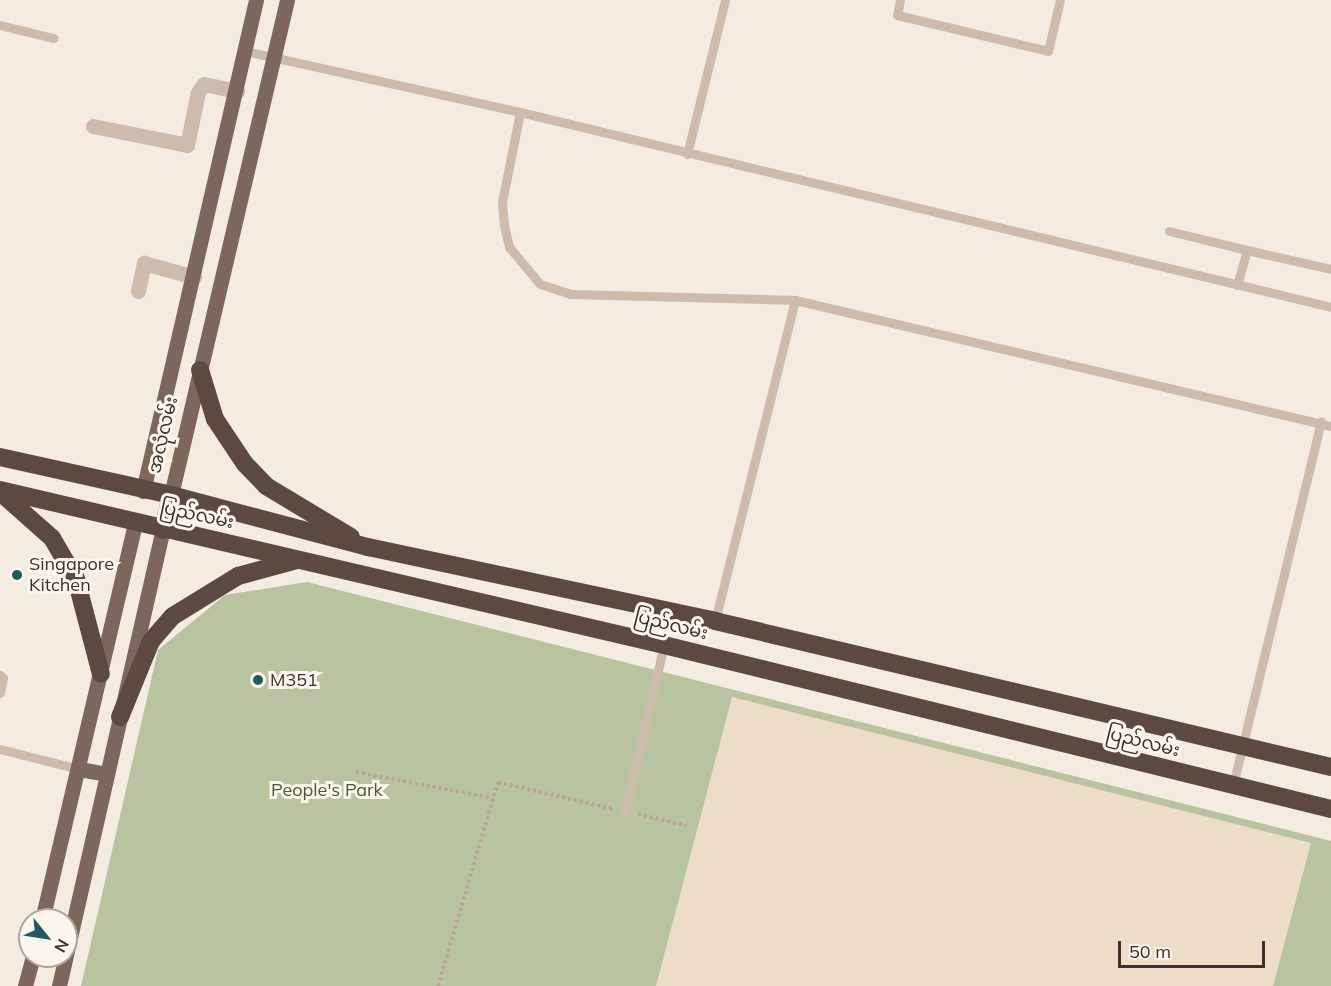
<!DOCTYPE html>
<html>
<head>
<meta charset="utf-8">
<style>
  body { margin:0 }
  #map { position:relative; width:1331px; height:986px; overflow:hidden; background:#f4ebe1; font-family:Mulish,"Noto Sans Myanmar",sans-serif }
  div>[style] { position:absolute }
  .green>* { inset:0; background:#b8c4a0 }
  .plaza>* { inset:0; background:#ecdcc8 }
  .path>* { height:4px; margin-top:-2px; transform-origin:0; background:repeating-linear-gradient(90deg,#b9a596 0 3px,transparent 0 6px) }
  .lane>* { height:9px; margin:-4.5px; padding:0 4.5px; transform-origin:4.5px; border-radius:4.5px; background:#cdbbac }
  .street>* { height:15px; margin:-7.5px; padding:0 7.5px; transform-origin:7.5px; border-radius:7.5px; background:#cdbbac }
  .primary>* { height:15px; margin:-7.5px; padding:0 7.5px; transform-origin:7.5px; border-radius:7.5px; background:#7d675c }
  .highway>* { height:18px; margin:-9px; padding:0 9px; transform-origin:9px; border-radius:9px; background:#5c4a42 }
  .dots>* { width:16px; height:16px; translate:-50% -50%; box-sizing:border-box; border:3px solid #fbf5ee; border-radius:50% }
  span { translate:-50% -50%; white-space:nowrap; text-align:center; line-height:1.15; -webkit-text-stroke:6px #fbf5ee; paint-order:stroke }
  .street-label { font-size:18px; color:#3b302b }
  .poi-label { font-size:18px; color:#3b302b }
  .left { translate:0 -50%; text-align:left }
  .park-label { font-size:18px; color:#4a5a2e }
  .north { position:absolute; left:18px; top:908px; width:60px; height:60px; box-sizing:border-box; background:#fbf5ee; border:2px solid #aea6a0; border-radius:50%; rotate:120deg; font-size:16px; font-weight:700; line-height:24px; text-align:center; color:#3b302b }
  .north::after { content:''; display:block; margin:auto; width:21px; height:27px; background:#1f5a5e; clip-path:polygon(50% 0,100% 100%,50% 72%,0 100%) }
  .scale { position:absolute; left:1118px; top:941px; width:147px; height:27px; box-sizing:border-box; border:3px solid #3b302b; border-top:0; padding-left:8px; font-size:18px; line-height:21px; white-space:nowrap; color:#3b302b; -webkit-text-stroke:4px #fbf5ee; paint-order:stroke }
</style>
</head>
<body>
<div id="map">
  <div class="green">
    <i style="clip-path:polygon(307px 582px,1331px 841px,1331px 986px,81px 986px,158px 650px,225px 595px)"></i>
  </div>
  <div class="plaza">
    <i style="clip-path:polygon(732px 697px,1311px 843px,1273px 986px,656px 986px)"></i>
  </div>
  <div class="path">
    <i style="left:356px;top:772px;width:138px;rotate:10.8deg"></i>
    <i style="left:638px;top:814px;width:50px;rotate:13.8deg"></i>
    <i style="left:438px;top:986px;width:213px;rotate:-73.6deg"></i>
    <i style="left:498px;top:782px;width:118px;rotate:13.2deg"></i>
  </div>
  <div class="lane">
    <i style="left:900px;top:0;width:15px;rotate:101deg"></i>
    <i style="left:897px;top:15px;width:155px;rotate:13.4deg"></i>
    <i style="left:1048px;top:51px;width:52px;rotate:-76.8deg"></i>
    <i style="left:0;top:25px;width:55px;rotate:13.8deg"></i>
    <i style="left:245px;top:51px;width:282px;rotate:12.5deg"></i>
    <i style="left:520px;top:112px;width:834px;rotate:13.52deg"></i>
    <i style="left:520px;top:112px;width:92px;rotate:101.3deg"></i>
    <i style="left:502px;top:202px;width:23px;rotate:85deg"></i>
    <i style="left:504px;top:225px;width:23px;rotate:77deg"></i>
    <i style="left:509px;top:247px;width:48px;rotate:50deg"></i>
    <i style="left:540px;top:284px;width:32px;rotate:18deg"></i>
    <i style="left:570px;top:294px;width:225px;rotate:1.5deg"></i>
    <i style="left:795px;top:300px;width:551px;rotate:13.23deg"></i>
    <i style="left:687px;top:154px;width:159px;rotate:-76.1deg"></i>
    <i style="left:1169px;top:231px;width:80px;rotate:13.7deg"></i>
    <i style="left:1237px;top:285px;width:36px;rotate:-74deg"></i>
    <i style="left:1247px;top:250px;width:86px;rotate:12.7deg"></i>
    <i style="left:715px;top:621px;width:331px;rotate:-76deg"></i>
    <i style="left:0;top:675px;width:4px;rotate:45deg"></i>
    <i style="left:3px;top:678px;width:15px;rotate:101deg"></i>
    <i style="left:0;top:749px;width:81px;rotate:14.2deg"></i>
    <i style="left:1233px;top:785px;width:374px;rotate:-76.4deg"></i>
    <i style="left:625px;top:811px;width:171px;rotate:-76.8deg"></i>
  </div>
  <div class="street">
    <i style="left:93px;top:126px;width:96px;rotate:11.4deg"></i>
    <i style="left:187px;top:145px;width:54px;rotate:-78.3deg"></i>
    <i style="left:198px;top:92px;width:10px;rotate:-53deg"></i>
    <i style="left:204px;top:84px;width:34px;rotate:12deg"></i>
    <i style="left:138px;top:291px;width:29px;rotate:-78deg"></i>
    <i style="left:144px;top:263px;width:52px;rotate:15.6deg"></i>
  </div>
  <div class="primary">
    <i style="left:143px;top:491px;width:504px;rotate:-77.04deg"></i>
    <i style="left:171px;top:495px;width:508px;rotate:-76.81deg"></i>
    <i style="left:79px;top:769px;width:28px;rotate:10deg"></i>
    <i style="left:42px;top:920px;width:409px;rotate:-76.8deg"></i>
    <i style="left:25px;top:986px;width:31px;rotate:-75deg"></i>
    <i style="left:59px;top:986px;width:468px;rotate:-77.2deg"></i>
  </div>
  <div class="highway">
    <i style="left:200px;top:370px;width:51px;rotate:73deg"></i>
    <i style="left:215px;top:419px;width:54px;rotate:56.3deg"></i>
    <i style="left:245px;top:464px;width:30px;rotate:46deg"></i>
    <i style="left:266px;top:486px;width:99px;rotate:31deg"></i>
    <i style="left:0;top:457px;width:175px;rotate:12.5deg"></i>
    <i style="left:171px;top:495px;width:204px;rotate:14.8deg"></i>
    <i style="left:368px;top:547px;width:355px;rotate:12deg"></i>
    <i style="left:715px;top:621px;width:633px;rotate:13.33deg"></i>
    <i style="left:0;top:490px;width:682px;rotate:13.14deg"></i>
    <i style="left:664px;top:645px;width:687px;rotate:13.81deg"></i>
    <i style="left:0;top:492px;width:69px;rotate:41.5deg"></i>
    <i style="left:52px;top:538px;width:48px;rotate:59.7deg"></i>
    <i style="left:76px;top:579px;width:98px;rotate:75.3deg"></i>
    <i style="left:163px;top:530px;width:36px;rotate:-77deg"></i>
    <i style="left:120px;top:717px;width:82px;rotate:-67.8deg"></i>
    <i style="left:151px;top:641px;width:33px;rotate:-49deg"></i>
    <i style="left:173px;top:616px;width:76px;rotate:-31.6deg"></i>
    <i style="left:238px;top:576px;width:61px;rotate:-15.2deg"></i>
  </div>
  <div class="dots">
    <i style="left:17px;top:575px;background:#1f5a5e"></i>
    <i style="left:258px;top:680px;background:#1f5a5e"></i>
  </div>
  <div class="street-label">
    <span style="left:163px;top:435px;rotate:-77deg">အလုံလမ်း</span>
    <span style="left:197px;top:515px;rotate:12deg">ပြည်လမ်း</span>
    <span style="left:671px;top:625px;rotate:14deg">ပြည်လမ်း</span>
    <span style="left:1143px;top:742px;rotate:14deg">ပြည်လမ်း</span>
  </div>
  <div class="poi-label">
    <span class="left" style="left:29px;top:575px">Singapore<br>Kitchen</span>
    <span class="left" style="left:270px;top:680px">M351</span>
  </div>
  <div class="park-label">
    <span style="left:327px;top:790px">People's Park</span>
  </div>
  <div class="north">N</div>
  <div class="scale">50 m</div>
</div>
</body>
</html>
